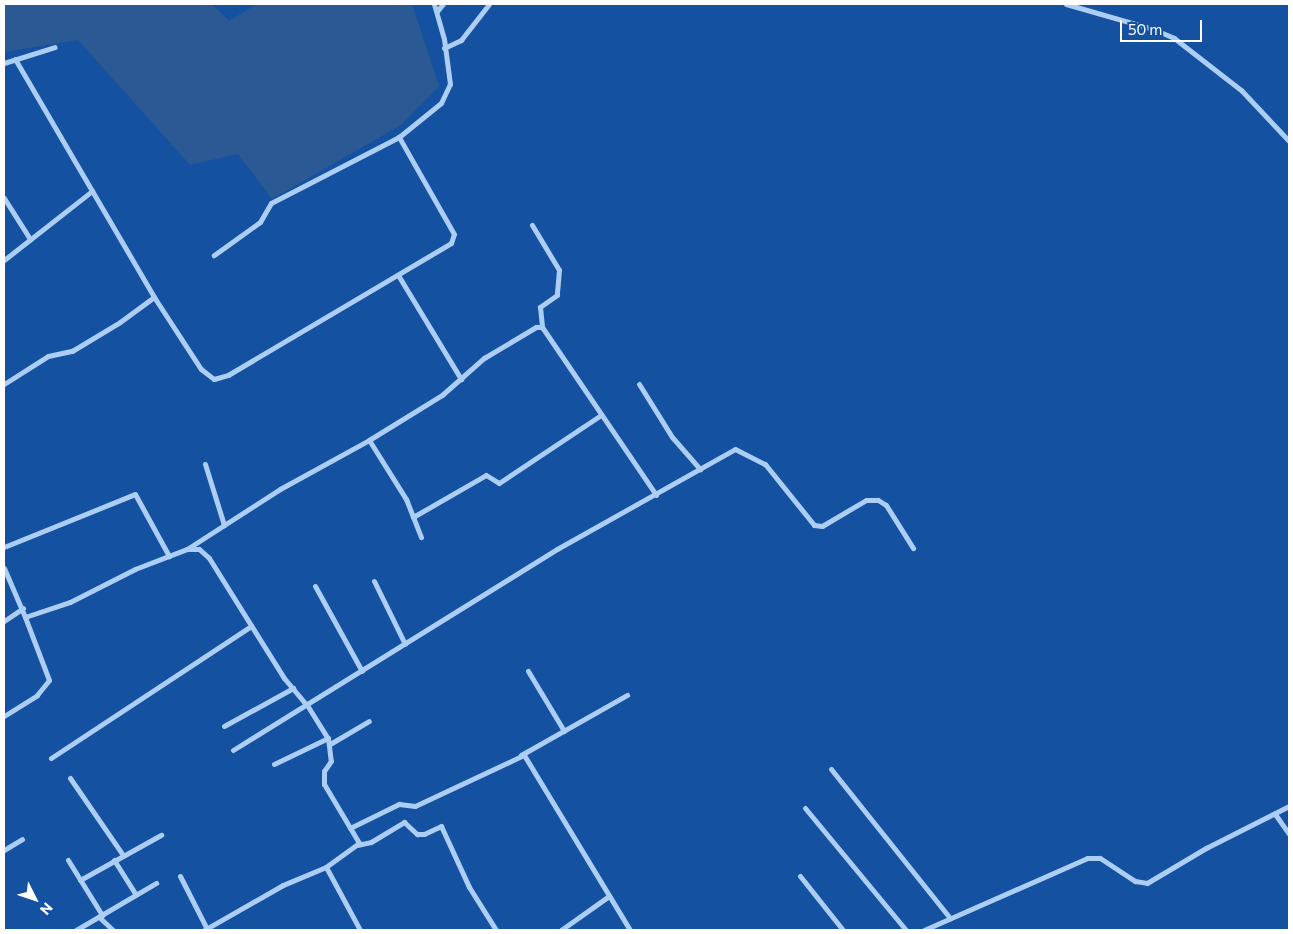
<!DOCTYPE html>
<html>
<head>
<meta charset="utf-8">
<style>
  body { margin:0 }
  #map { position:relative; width:1293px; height:934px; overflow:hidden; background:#1451a0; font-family:Commissioner,sans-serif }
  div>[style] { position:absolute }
  .water>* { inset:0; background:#2b5993 }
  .minor>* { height:5px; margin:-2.5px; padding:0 2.5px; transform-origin:2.5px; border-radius:2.5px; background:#accdf4 }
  span { translate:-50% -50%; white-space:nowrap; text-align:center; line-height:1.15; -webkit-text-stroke:4px #1451a0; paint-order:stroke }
  .frame { position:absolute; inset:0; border:5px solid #fff; pointer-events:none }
  .north { position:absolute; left:10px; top:874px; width:50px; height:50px; -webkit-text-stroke:4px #1451a0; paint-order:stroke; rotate:131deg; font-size:14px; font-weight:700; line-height:20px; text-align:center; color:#fff }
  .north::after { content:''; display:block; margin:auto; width:18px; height:22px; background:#fff; clip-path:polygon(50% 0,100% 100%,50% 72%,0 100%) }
  .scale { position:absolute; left:1120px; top:20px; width:82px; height:22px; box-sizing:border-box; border:2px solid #fff; border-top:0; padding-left:6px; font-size:15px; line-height:18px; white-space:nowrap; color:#fff; -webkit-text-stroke:4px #1451a0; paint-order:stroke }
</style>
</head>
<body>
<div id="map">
  <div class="water">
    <i style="clip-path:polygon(4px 4px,212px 4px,229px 21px,257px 4px,412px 4px,439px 86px,401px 125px,272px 199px,238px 154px,190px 165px,78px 40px,4px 52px)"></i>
  </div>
  <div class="minor">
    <i style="left:1066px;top:4px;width:91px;rotate:16deg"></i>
    <i style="left:1153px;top:29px;width:23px;rotate:23deg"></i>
    <i style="left:1174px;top:38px;width:86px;rotate:37.9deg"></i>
    <i style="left:1242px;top:91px;width:69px;rotate:46.8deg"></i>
    <i style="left:437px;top:11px;width:9px;rotate:-49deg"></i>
    <i style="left:444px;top:48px;width:19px;rotate:-25deg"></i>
    <i style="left:461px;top:40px;width:46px;rotate:-52.1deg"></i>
    <i style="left:15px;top:59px;width:276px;rotate:59.7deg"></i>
    <i style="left:154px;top:297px;width:86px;rotate:56.9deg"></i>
    <i style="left:201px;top:369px;width:16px;rotate:38deg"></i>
    <i style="left:214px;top:379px;width:15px;rotate:-16deg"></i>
    <i style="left:228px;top:375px;width:259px;rotate:-30.6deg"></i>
    <i style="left:451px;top:243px;width:9px;rotate:-72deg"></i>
    <i style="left:454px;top:234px;width:112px;rotate:-119.6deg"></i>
    <i style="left:399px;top:137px;width:144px;rotate:152.7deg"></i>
    <i style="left:271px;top:203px;width:22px;rotate:120deg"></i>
    <i style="left:260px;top:222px;width:57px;rotate:144.3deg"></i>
    <i style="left:4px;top:63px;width:53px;rotate:-17.4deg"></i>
    <i style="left:399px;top:137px;width:54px;rotate:-39deg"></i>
    <i style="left:441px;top:103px;width:21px;rotate:-65deg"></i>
    <i style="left:450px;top:84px;width:45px;rotate:-97.6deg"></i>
    <i style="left:444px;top:39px;width:36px;rotate:-106deg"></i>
    <i style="left:4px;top:198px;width:49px;rotate:57.6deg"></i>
    <i style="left:532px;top:225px;width:52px;rotate:59deg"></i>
    <i style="left:559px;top:270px;width:25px;rotate:95deg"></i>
    <i style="left:557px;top:295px;width:21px;rotate:145deg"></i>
    <i style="left:540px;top:307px;width:20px;rotate:84deg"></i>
    <i style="left:4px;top:260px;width:112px;rotate:-38.1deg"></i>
    <i style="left:398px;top:275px;width:122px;rotate:58.8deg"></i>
    <i style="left:4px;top:384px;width:52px;rotate:-32.5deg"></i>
    <i style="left:48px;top:356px;width:25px;rotate:-12deg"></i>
    <i style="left:72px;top:351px;width:56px;rotate:-31.1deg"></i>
    <i style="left:120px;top:322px;width:42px;rotate:-36.3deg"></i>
    <i style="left:639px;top:384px;width:62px;rotate:58.1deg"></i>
    <i style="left:672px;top:437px;width:43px;rotate:48.8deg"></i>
    <i style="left:369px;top:440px;width:86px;rotate:-31.7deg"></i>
    <i style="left:442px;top:395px;width:56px;rotate:-41.4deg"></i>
    <i style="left:484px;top:358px;width:61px;rotate:-30.8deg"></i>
    <i style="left:536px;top:327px;width:6px"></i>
    <i style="left:542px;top:327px;width:203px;rotate:55.8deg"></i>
    <i style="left:205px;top:464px;width:64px;rotate:72.7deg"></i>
    <i style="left:413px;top:517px;width:84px;rotate:-29.9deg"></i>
    <i style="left:486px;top:475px;width:15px;rotate:32deg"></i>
    <i style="left:499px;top:483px;width:123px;rotate:-33.7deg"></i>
    <i style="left:4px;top:547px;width:141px;rotate:-22deg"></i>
    <i style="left:135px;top:494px;width:71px;rotate:61.3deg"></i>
    <i style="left:187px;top:549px;width:111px;rotate:-32.8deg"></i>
    <i style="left:280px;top:489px;width:102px;rotate:-28.8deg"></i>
    <i style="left:369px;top:440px;width:70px;rotate:57.9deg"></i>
    <i style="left:406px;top:499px;width:41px;rotate:68.5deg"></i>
    <i style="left:4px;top:568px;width:53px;rotate:66.8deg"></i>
    <i style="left:25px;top:617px;width:47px;rotate:-18.4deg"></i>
    <i style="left:70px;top:602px;width:73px;rotate:-26.9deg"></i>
    <i style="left:135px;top:569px;width:56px;rotate:-21deg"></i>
    <i style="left:187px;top:549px;width:12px"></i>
    <i style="left:199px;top:549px;width:13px;rotate:42deg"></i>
    <i style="left:209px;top:558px;width:142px;rotate:58deg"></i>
    <i style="left:284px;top:678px;width:35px;rotate:50deg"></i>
    <i style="left:307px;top:705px;width:39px;rotate:58deg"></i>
    <i style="left:328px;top:738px;width:23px;rotate:83deg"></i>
    <i style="left:331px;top:761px;width:12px;rotate:125deg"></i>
    <i style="left:324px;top:771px;width:13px;rotate:90deg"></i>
    <i style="left:324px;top:784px;width:69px;rotate:59.3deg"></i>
    <i style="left:359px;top:843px;width:41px;rotate:144deg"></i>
    <i style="left:326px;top:867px;width:47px;rotate:157.3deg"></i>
    <i style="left:283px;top:885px;width:91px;rotate:150.3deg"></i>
    <i style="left:374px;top:581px;width:70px;rotate:63.8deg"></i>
    <i style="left:315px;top:586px;width:97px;rotate:61.1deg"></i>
    <i style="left:4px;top:621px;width:23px;rotate:-34deg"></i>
    <i style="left:528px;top:671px;width:70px;rotate:59deg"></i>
    <i style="left:4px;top:716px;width:39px;rotate:-32deg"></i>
    <i style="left:37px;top:695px;width:19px;rotate:-51deg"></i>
    <i style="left:49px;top:680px;width:67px;rotate:-110.9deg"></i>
    <i style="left:224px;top:726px;width:79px;rotate:-28.8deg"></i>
    <i style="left:330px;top:744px;width:45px;rotate:-30.5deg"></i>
    <i style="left:233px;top:750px;width:381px;rotate:-31.8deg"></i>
    <i style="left:557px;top:549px;width:204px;rotate:-29.3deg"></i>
    <i style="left:735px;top:449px;width:34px;rotate:27deg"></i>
    <i style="left:765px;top:464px;width:78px;rotate:51.2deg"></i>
    <i style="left:814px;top:525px;width:8px;rotate:7deg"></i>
    <i style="left:822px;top:526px;width:51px;rotate:-30.6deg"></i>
    <i style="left:866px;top:500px;width:12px"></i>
    <i style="left:878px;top:500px;width:9px;rotate:32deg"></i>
    <i style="left:886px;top:505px;width:51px;rotate:57.9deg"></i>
    <i style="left:521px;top:755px;width:122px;rotate:-29.5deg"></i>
    <i style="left:51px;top:758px;width:240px;rotate:-33.4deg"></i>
    <i style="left:274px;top:764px;width:60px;rotate:-25.7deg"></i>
    <i style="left:831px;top:769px;width:191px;rotate:51.4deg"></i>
    <i style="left:70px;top:778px;width:93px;rotate:55.5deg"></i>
    <i style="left:805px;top:808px;width:158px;rotate:50.4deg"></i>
    <i style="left:1275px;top:814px;width:24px;rotate:55deg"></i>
    <i style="left:350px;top:828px;width:55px;rotate:-26.1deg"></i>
    <i style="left:399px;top:804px;width:16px;rotate:7deg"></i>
    <i style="left:415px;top:806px;width:120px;rotate:-25.1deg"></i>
    <i style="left:524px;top:755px;width:205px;rotate:58.8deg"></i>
    <i style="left:357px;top:845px;width:14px;rotate:-12deg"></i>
    <i style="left:371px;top:842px;width:39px;rotate:-31deg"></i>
    <i style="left:404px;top:822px;width:18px;rotate:43deg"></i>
    <i style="left:417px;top:834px;width:7px"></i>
    <i style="left:424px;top:834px;width:19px;rotate:-25deg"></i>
    <i style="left:441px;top:826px;width:67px;rotate:65.3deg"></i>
    <i style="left:469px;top:887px;width:51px;rotate:57.9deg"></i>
    <i style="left:4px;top:850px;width:21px;rotate:-31deg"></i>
    <i style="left:68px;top:860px;width:65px;rotate:58.3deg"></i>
    <i style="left:114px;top:860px;width:41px;rotate:57.8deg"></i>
    <i style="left:326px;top:867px;width:72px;rotate:61.6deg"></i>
    <i style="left:180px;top:876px;width:59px;rotate:63deg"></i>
    <i style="left:800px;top:876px;width:69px;rotate:51.5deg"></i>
    <i style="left:80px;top:880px;width:93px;rotate:-29.1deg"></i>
    <i style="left:99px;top:917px;width:19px;rotate:43deg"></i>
    <i style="left:76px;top:930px;width:93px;rotate:-30.4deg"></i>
    <i style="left:561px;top:930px;width:59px;rotate:-35.3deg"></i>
    <i style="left:924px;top:930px;width:178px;rotate:-23.8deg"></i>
    <i style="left:1087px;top:858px;width:13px"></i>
    <i style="left:1100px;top:858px;width:42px;rotate:33.3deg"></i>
    <i style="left:1135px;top:881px;width:12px;rotate:9deg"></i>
    <i style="left:1147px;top:883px;width:69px;rotate:-30.7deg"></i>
    <i style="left:1206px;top:848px;width:93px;rotate:-26.8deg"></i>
  </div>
  <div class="frame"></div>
  <div class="north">N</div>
  <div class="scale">50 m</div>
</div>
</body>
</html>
